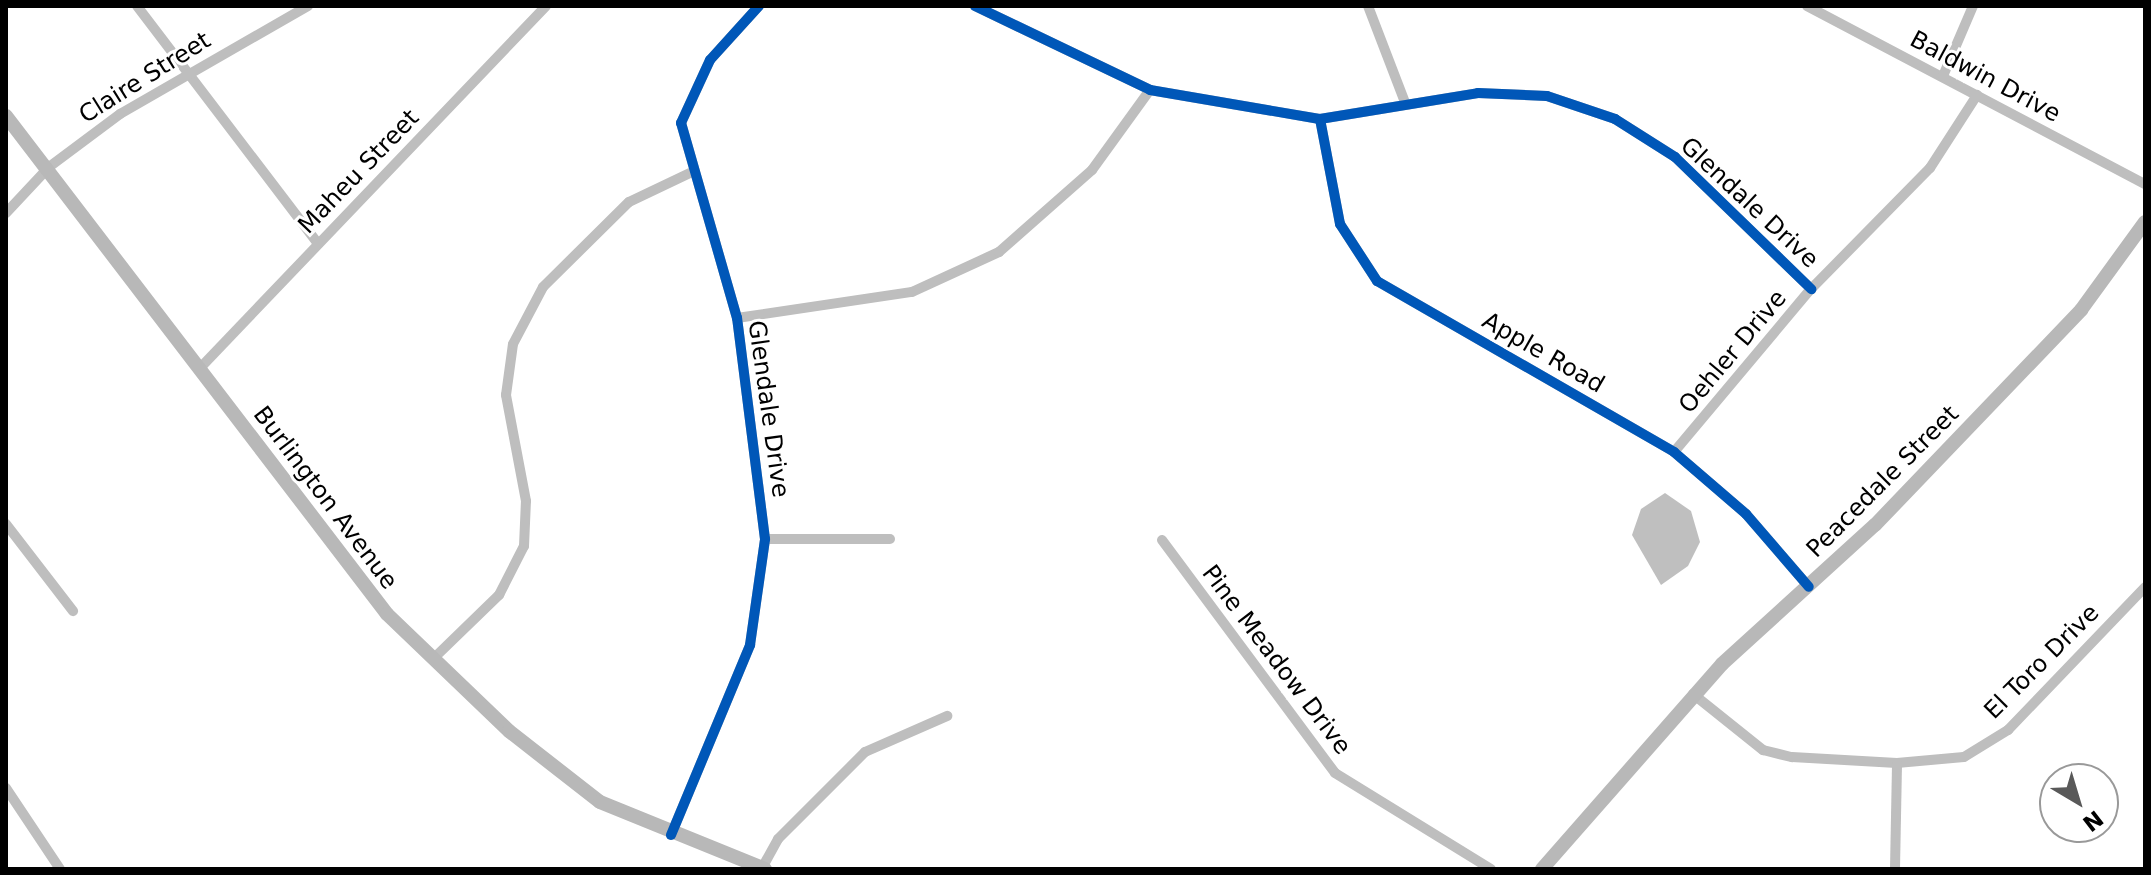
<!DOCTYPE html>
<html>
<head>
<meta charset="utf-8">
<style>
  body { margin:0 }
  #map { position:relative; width:2151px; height:875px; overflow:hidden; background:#fff; font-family:"DejaVu Sans",sans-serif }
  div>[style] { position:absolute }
  .water>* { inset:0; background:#bfbfbf }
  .minor>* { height:10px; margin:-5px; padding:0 5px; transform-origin:5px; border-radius:5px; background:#bebebe }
  .secondary>* { height:14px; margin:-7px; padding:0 7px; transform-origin:7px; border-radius:7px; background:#b8b8b8 }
  .cycleway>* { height:10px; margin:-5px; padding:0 5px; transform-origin:5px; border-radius:5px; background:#0057b8 }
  span { translate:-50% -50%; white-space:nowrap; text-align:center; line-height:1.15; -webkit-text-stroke:6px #fff; paint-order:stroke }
  .street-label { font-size:24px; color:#000 }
  .frame { position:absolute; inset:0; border:8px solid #000; pointer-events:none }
  .north { position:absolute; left:2039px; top:763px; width:80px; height:80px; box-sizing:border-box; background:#fff; border:2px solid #999; border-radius:50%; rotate:142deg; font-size:22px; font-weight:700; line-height:32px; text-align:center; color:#000 }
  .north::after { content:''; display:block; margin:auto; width:28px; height:36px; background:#595959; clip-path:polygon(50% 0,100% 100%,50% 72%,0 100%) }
</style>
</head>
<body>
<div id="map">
  <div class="water">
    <i style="clip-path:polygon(1665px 493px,1691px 511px,1700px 542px,1688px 566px,1661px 585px,1632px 535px,1641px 509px)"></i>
  </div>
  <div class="minor">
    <i style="left:137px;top:6px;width:299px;rotate:52.7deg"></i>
    <i style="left:975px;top:6px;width:194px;rotate:25.6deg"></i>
    <i style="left:1150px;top:90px;width:172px;rotate:9.7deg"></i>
    <i style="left:1320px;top:119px;width:160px;rotate:-9.3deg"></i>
    <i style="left:1478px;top:93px;width:69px;rotate:2.5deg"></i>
    <i style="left:1547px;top:96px;width:72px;rotate:18.7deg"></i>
    <i style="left:1615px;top:119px;width:71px;rotate:32.3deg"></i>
    <i style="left:1675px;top:157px;width:190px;rotate:44.1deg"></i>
    <i style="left:1368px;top:6px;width:101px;rotate:69deg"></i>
    <i style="left:1807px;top:6px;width:382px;rotate:27.8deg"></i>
    <i style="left:1943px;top:76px;width:76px;rotate:-66.8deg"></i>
    <i style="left:1320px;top:119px;width:107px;rotate:79.2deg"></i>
    <i style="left:1340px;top:224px;width:68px;rotate:57deg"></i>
    <i style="left:1377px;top:281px;width:343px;rotate:29.9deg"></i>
    <i style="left:1674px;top:452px;width:95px;rotate:40.7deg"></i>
    <i style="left:1746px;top:514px;width:96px;rotate:49.2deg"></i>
    <i style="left:6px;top:213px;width:63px;rotate:-46.9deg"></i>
    <i style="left:49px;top:167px;width:89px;rotate:-36.7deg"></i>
    <i style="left:120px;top:114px;width:217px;rotate:-29.9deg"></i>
    <i style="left:737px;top:318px;width:177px;rotate:-8.5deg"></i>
    <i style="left:912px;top:292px;width:96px;rotate:-24.7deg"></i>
    <i style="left:999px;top:252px;width:124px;rotate:-41.4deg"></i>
    <i style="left:1092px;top:170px;width:99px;rotate:-54.1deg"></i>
    <i style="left:202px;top:366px;width:498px;rotate:-46.3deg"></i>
    <i style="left:1674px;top:452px;width:213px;rotate:-50deg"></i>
    <i style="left:1811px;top:289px;width:170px;rotate:-45.5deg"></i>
    <i style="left:1930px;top:168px;width:87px;rotate:-57.2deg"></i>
    <i style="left:6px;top:524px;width:110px;rotate:52.4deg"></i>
    <i style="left:765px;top:539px;width:125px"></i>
    <i style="left:1162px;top:540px;width:290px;rotate:53.4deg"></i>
    <i style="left:1335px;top:773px;width:183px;rotate:31.6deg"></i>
    <i style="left:434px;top:658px;width:91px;rotate:-44.1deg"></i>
    <i style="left:499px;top:595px;width:55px;rotate:-63deg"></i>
    <i style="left:524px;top:546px;width:45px;rotate:-87.5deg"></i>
    <i style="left:526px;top:501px;width:108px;rotate:-100.7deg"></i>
    <i style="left:506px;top:395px;width:51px;rotate:-82.2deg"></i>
    <i style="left:513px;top:344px;width:64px;rotate:-62.2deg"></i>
    <i style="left:543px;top:287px;width:121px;rotate:-44.7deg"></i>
    <i style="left:629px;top:202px;width:68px;rotate:-25.4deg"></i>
    <i style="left:1693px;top:694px;width:90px;rotate:38.7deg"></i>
    <i style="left:1763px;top:750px;width:30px;rotate:14deg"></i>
    <i style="left:1792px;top:757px;width:105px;rotate:3.3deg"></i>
    <i style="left:1897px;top:763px;width:67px;rotate:-5.1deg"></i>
    <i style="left:1964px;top:757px;width:52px;rotate:-31.5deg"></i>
    <i style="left:2008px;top:730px;width:198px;rotate:-46.2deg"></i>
    <i style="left:6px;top:788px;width:97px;rotate:56.3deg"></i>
    <i style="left:671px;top:835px;width:206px;rotate:-67.4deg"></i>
    <i style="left:750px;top:645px;width:107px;rotate:-81.9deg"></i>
    <i style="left:765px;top:539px;width:223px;rotate:-97.2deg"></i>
    <i style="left:737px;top:318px;width:203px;rotate:-106deg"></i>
    <i style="left:681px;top:123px;width:69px;rotate:-65.3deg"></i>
    <i style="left:710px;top:60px;width:73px;rotate:-47.8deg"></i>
    <i style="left:762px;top:868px;width:33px;rotate:-61deg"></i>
    <i style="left:778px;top:839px;width:123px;rotate:-45deg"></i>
    <i style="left:865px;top:752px;width:90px;rotate:-23.7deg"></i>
    <i style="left:1895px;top:869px;width:106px;rotate:-88.9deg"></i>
  </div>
  <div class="secondary">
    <i style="left:6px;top:116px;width:627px;rotate:52.58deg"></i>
    <i style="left:387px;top:614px;width:169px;rotate:43.8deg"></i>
    <i style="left:509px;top:731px;width:115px;rotate:38deg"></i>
    <i style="left:600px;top:802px;width:178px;rotate:22.1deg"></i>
    <i style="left:1542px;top:869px;width:273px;rotate:-48.7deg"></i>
    <i style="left:1722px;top:664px;width:207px;rotate:-42.3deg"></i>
    <i style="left:1875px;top:525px;width:298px;rotate:-46.2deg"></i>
    <i style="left:2081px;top:310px;width:109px;rotate:-54deg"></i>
  </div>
  <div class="cycleway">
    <i style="left:975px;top:6px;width:194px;rotate:25.6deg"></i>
    <i style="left:1150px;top:90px;width:172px;rotate:9.7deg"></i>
    <i style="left:1320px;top:119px;width:160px;rotate:-9.3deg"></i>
    <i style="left:1478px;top:93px;width:69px;rotate:2.5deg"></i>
    <i style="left:1547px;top:96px;width:72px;rotate:18.7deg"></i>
    <i style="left:1615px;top:119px;width:71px;rotate:32.3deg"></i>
    <i style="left:1675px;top:157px;width:190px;rotate:44.1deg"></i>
    <i style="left:1320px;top:119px;width:107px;rotate:79.2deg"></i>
    <i style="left:1340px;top:224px;width:68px;rotate:57deg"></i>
    <i style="left:1377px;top:281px;width:343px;rotate:29.9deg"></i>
    <i style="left:1674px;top:452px;width:95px;rotate:40.7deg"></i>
    <i style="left:1746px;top:514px;width:96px;rotate:49.2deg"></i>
    <i style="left:671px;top:835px;width:206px;rotate:-67.4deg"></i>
    <i style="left:750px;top:645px;width:107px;rotate:-81.9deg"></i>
    <i style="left:765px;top:539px;width:223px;rotate:-97.2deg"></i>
    <i style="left:737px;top:318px;width:203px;rotate:-106deg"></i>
    <i style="left:681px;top:123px;width:69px;rotate:-65.3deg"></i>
    <i style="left:710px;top:60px;width:73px;rotate:-47.8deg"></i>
  </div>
  <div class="street-label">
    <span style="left:1985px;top:77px;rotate:28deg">Baldwin Drive</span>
    <span style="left:145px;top:78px;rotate:-32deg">Claire Street</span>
    <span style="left:359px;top:172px;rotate:-46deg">Maheu Street</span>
    <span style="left:1749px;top:203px;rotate:43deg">Glendale Drive</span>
    <span style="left:1733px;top:352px;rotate:-50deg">Oehler Drive</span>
    <span style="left:1543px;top:353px;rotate:30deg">Apple Road</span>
    <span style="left:768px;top:409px;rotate:82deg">Glendale Drive</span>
    <span style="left:1883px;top:482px;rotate:-45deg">Peacedale Street</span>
    <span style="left:325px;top:498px;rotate:53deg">Burlington Avenue</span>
    <span style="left:1276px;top:660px;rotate:53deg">Pine Meadow Drive</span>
    <span style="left:2042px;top:662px;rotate:-45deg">El Toro Drive</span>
  </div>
  <div class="frame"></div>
  <div class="north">N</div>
</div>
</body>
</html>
